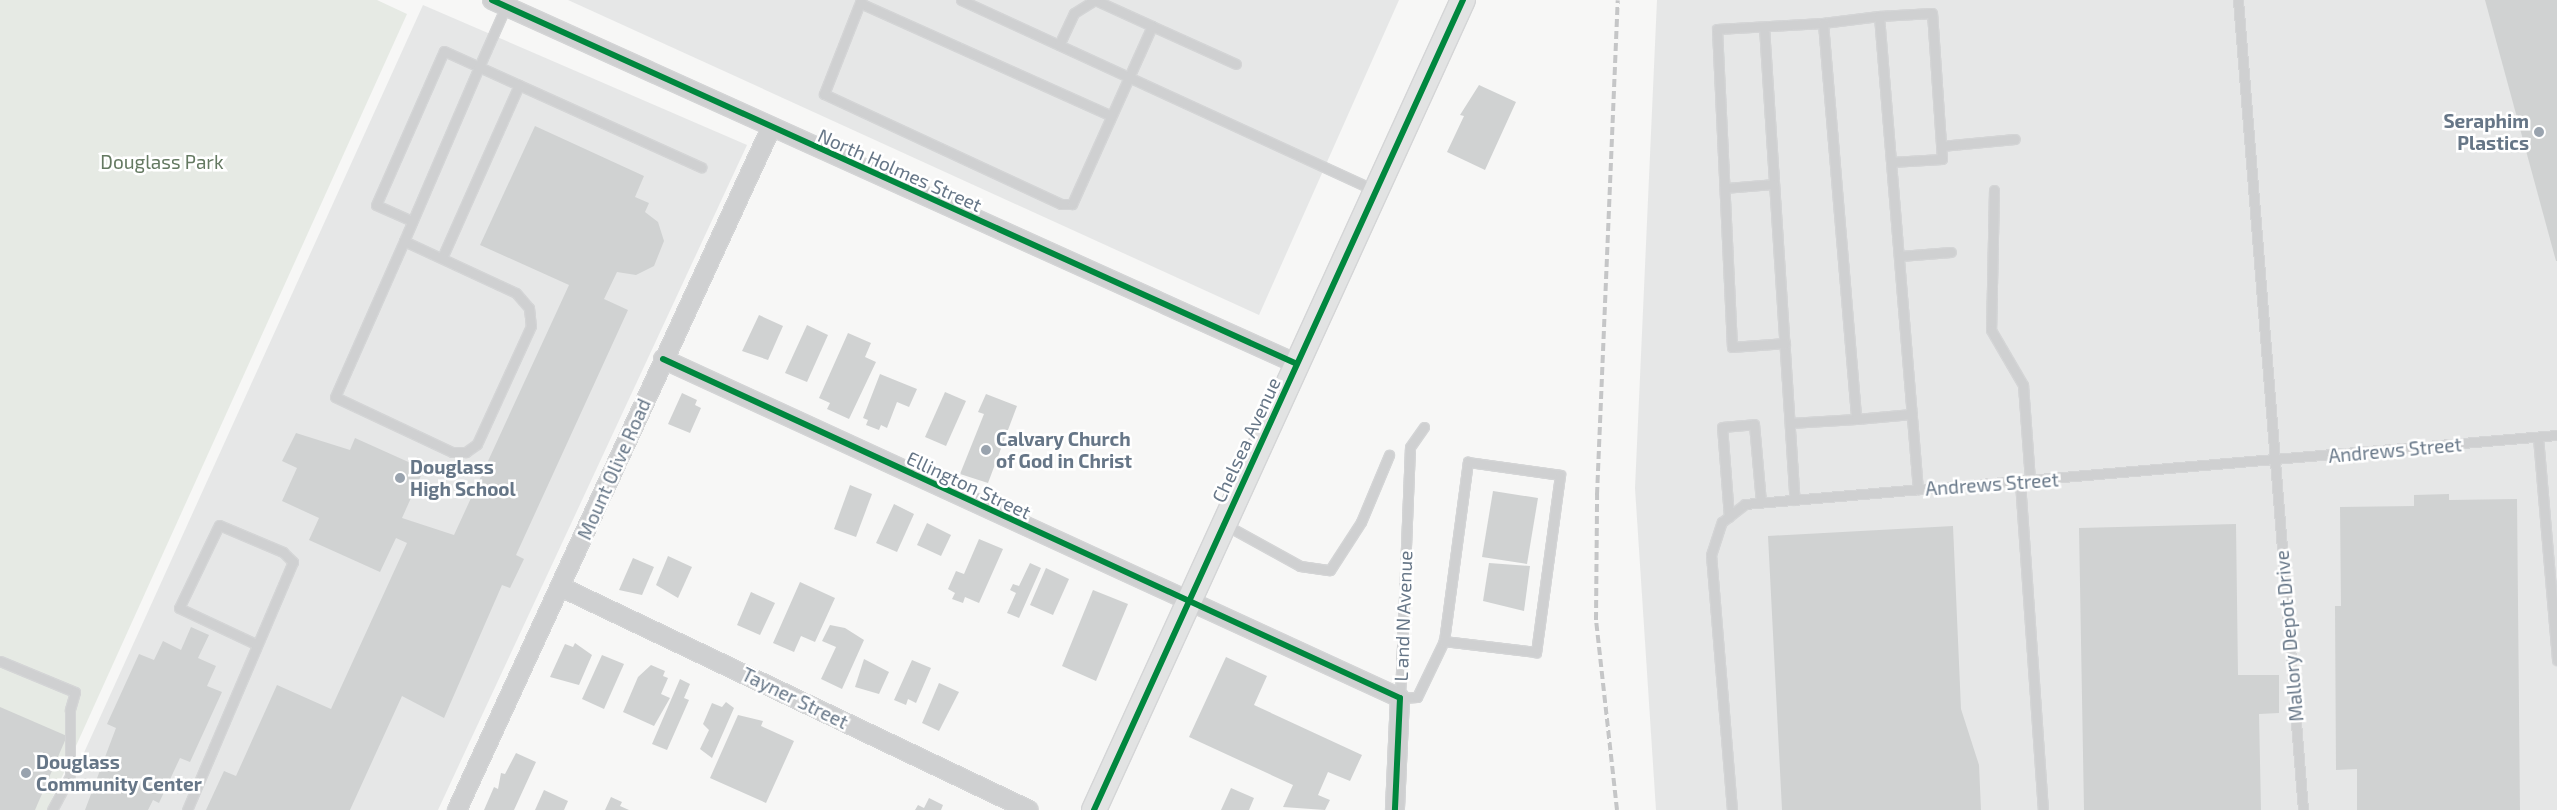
<!DOCTYPE html>
<html>
<head>
<meta charset="utf-8">
<style>
  body { margin:0 }
  #map { position:relative; width:2557px; height:810px; overflow:hidden; background:#f7f7f6; font-family:"Exo 2",sans-serif }
  div>[style] { position:absolute }
  .built>* { inset:0; background:#e6e7e7 }
  .green>* { inset:0; background:#e6eae4 }
  .building>* { inset:0; background:#d0d2d2 }
  .roads { filter:drop-shadow(1px 0 #d4d5d6) drop-shadow(-1px 0 #d4d5d6) drop-shadow(0 1px #d4d5d6) drop-shadow(0 -1px #d4d5d6) }
  .lane>* { height:9px; margin:-4.5px; padding:0 4.5px; transform-origin:4.5px; border-radius:4.5px; background:#cfd0d1 }
  .street>* { height:18px; margin:-9px; padding:0 9px; transform-origin:9px; border-radius:9px; background:#cfd0d1 }
  .secondary>* { height:24px; margin:-12px; padding:0 12px; transform-origin:12px; border-radius:12px; background:#e2e3e3 }
  .rail>* { height:4px; margin-top:-2px; transform-origin:0; background:repeating-linear-gradient(90deg,#c5c6c7 0 8px,transparent 0 12px) }
  .cycleway>* { height:6px; margin:-3px; padding:0 3px; transform-origin:3px; border-radius:3px; background:#00873e }
  .dots>* { width:14px; height:14px; translate:-50% -50%; box-sizing:border-box; border:2px solid #fff; border-radius:50% }
  span { translate:-50% -50%; white-space:nowrap; text-align:center; line-height:1.15; -webkit-text-stroke:5px #fff; paint-order:stroke }
  .poi-label { font-size:19px; color:#667687; font-weight:700 }
  .right { translate:-100% -50%; text-align:right }
  .left { translate:0 -50%; text-align:left }
  .park-label { font-size:19px; color:#647961 }
  .street-label { font-size:19px; color:#667687 }
</style>
</head>
<body>
<div id="map">
  <div class="built">
    <i style="clip-path:polygon(568px 0,1399px 0,1259px 315px)"></i>
    <i style="clip-path:polygon(1657px 0,2557px 0,2557px 810px,1656px 810px,1635px 488px)"></i>
    <i style="clip-path:polygon(423px 5px,747px 145px,438px 810px,58px 810px)"></i>
  </div>
  <div class="green">
    <i style="clip-path:polygon(0 0,377px 0,407px 14px,47px 810px,0 810px)"></i>
  </div>
  <div class="building">
    <i style="clip-path:polygon(2485px 0,2557px 0,2557px 261px,2556px 261px)"></i>
    <i style="clip-path:polygon(1479px 85px,1516px 102px,1485px 170px,1447px 152px,1464px 116px,1460px 115px)"></i>
    <i style="clip-path:polygon(535px 126px,644px 176px,635px 197px,649px 203px,645px 212px,658px 222px,664px 241px,654px 266px,636px 275px,617px 272px,604px 299px,628px 310px,516px 555px,524px 559px,510px 588px,502px 585px,444px 718px,402px 696px,350px 810px,206px 810px,224px 771px,236px 776px,277px 685px,331px 709px,407px 543px,396px 538px,380px 572px,309px 540px,319px 518px,282px 501px,297px 468px,282px 461px,296px 433px,350px 450px,355px 438px,424px 469px,402px 518px,454px 535px,569px 285px,480px 245px)"></i>
    <i style="clip-path:polygon(759px 315px,783px 326px,768px 360px,742px 351px)"></i>
    <i style="clip-path:polygon(807px 325px,828px 335px,807px 382px,785px 373px)"></i>
    <i style="clip-path:polygon(848px 333px,871px 343px,865px 357px,876px 362px,849px 419px,827px 409px,830px 403px,819px 398px)"></i>
    <i style="clip-path:polygon(880px 374px,917px 389px,909px 407px,897px 402px,887px 428px,881px 425px,879px 430px,866px 425px,868px 420px,863px 418px)"></i>
    <i style="clip-path:polygon(945px 392px,966px 401px,946px 446px,925px 437px)"></i>
    <i style="clip-path:polygon(682px 393px,697px 400px,695px 405px,701px 408px,690px 433px,668px 424px)"></i>
    <i style="clip-path:polygon(986px 394px,1017px 406px,988px 483px,960px 474px,984px 414px,978px 412px)"></i>
    <i style="clip-path:polygon(850px 485px,872px 494px,856px 537px,834px 529px)"></i>
    <i style="clip-path:polygon(1493px 491px,1538px 498px,1527px 564px,1482px 557px)"></i>
    <i style="clip-path:polygon(2449px 494px,2449px 500px,2517px 499px,2520px 810px,2357px 810px,2357px 769px,2336px 770px,2335px 606px,2341px 606px,2340px 507px,2414px 506px,2414px 495px)"></i>
    <i style="clip-path:polygon(894px 504px,914px 514px,897px 552px,876px 543px)"></i>
    <i style="clip-path:polygon(927px 523px,951px 535px,941px 556px,917px 545px)"></i>
    <i style="clip-path:polygon(2236px 524px,2238px 675px,2279px 675px,2279px 713px,2259px 714px,2261px 810px,2084px 810px,2079px 528px)"></i>
    <i style="clip-path:polygon(1953px 526px,1961px 709px,1979px 765px,1981px 810px,1782px 810px,1768px 536px)"></i>
    <i style="clip-path:polygon(979px 539px,1003px 549px,979px 603px,965px 597px,963px 603px,952px 599px,955px 593px,948px 589px,956px 571px,964px 574px)"></i>
    <i style="clip-path:polygon(668px 556px,692px 567px,678px 598px,656px 585px)"></i>
    <i style="clip-path:polygon(633px 558px,654px 567px,642px 595px,619px 590px)"></i>
    <i style="clip-path:polygon(1030px 563px,1041px 568px,1019px 618px,1007px 613px,1016px 593px,1010px 590px,1013px 584px,1019px 586px)"></i>
    <i style="clip-path:polygon(1489px 563px,1530px 566px,1524px 611px,1483px 601px)"></i>
    <i style="clip-path:polygon(1046px 568px,1069px 579px,1053px 615px,1030px 605px)"></i>
    <i style="clip-path:polygon(800px 582px,835px 598px,815px 642px,801px 636px,794px 652px,773px 643px)"></i>
    <i style="clip-path:polygon(1093px 590px,1128px 604px,1096px 681px,1062px 666px)"></i>
    <i style="clip-path:polygon(751px 592px,775px 603px,760px 635px,737px 625px)"></i>
    <i style="clip-path:polygon(830px 625px,845px 628px,864px 640px,842px 689px,821px 679px,836px 647px,822px 641px)"></i>
    <i style="clip-path:polygon(191px 627px,209px 635px,198px 658px,216px 666px,207px 686px,222px 692px,190px 762px,180px 758px,159px 803px,153px 800px,148px 810px,85px 810px,116px 728px,107px 724px,139px 654px,154px 660px,163px 641px,181px 650px)"></i>
    <i style="clip-path:polygon(575px 643px,592px 655px,579px 685px,550px 677px,565px 644px,573px 647px)"></i>
    <i style="clip-path:polygon(602px 655px,624px 664px,604px 709px,582px 699px)"></i>
    <i style="clip-path:polygon(1226px 657px,1267px 676px,1254px 705px,1362px 755px,1350px 781px,1328px 772px,1318px 795px,1330px 800px,1325px 810px,1283px 807px,1293px 785px,1189px 737px)"></i>
    <i style="clip-path:polygon(864px 659px,889px 672px,879px 694px,855px 687px)"></i>
    <i style="clip-path:polygon(912px 660px,931px 668px,916px 703px,908px 699px,906px 705px,894px 700px)"></i>
    <i style="clip-path:polygon(651px 665px,665px 671px,663px 676px,668px 678px,661px 694px,670px 698px,654px 726px,623px 712px,638px 677px)"></i>
    <i style="clip-path:polygon(680px 679px,690px 684px,684px 698px,689px 700px,667px 750px,652px 744px)"></i>
    <i style="clip-path:polygon(939px 683px,959px 692px,939px 731px,922px 723px)"></i>
    <i style="clip-path:polygon(726px 702px,734px 708px,712px 758px,700px 749px,709px 730px,703px 724px,712px 703px,722px 707px)"></i>
    <i style="clip-path:polygon(0 707px,67px 736px,35px 810px,0 810px)"></i>
    <i style="clip-path:polygon(738px 715px,763px 721px,761px 726px,794px 741px,766px 803px,710px 778px)"></i>
    <i style="clip-path:polygon(516px 753px,536px 762px,514px 810px,484px 810px,494px 787px,498px 789px,501px 773px,505px 774px)"></i>
    <i style="clip-path:polygon(1231px 788px,1254px 798px,1249px 810px,1221px 810px)"></i>
    <i style="clip-path:polygon(544px 790px,568px 801px,564px 810px,535px 810px)"></i>
    <i style="clip-path:polygon(611px 797px,622px 802px,620px 806px,629px 810px,605px 810px)"></i>
    <i style="clip-path:polygon(929px 798px,943px 805px,941px 810px,915px 810px,918px 805px,924px 808px)"></i>
  </div>
  <div class="roads">
    <div class="lane">
      <i style="left:861px;top:0;width:101px;rotate:111.5deg"></i>
      <i style="left:824px;top:94px;width:261px;rotate:24.9deg"></i>
      <i style="left:1061px;top:204px;width:11px"></i>
      <i style="left:1072px;top:204px;width:195px;rotate:-65.8deg"></i>
      <i style="left:1152px;top:26px;width:92px;rotate:24.3deg"></i>
      <i style="left:961px;top:0;width:455px;rotate:24.7deg"></i>
      <i style="left:1095px;top:0;width:63px;rotate:24.5deg"></i>
      <i style="left:2238px;top:0;width:813px;rotate:85.41deg"></i>
      <i style="left:860px;top:3px;width:275px;rotate:24.2deg"></i>
      <i style="left:1823px;top:23px;width:56px;rotate:-7.1deg"></i>
      <i style="left:1764px;top:27px;width:474px;rotate:86.3deg"></i>
      <i style="left:1059px;top:45px;width:35px;rotate:-65deg"></i>
      <i style="left:1074px;top:13px;width:25px;rotate:-32deg"></i>
      <i style="left:519px;top:85px;width:200px;rotate:24.3deg"></i>
      <i style="left:1941px;top:146px;width:74px;rotate:-5.4deg"></i>
      <i style="left:1891px;top:162px;width:51px;rotate:-3.4deg"></i>
      <i style="left:1942px;top:159px;width:146px;rotate:-93.9deg"></i>
      <i style="left:1932px;top:13px;width:53px;rotate:176.8deg"></i>
      <i style="left:1879px;top:16px;width:475px;rotate:85.3deg"></i>
      <i style="left:1725px;top:188px;width:49px;rotate:-4.7deg"></i>
      <i style="left:1994px;top:190px;width:140px;rotate:91.2deg"></i>
      <i style="left:1991px;top:330px;width:64px;rotate:59.8deg"></i>
      <i style="left:2023px;top:385px;width:96px;rotate:85.8deg"></i>
      <i style="left:412px;top:221px;width:39px;rotate:-156deg"></i>
      <i style="left:376px;top:205px;width:168px;rotate:-66.2deg"></i>
      <i style="left:444px;top:51px;width:82px;rotate:24.4deg"></i>
      <i style="left:519px;top:85px;width:189px;rotate:114deg"></i>
      <i style="left:404px;top:241px;width:123px;rotate:24.9deg"></i>
      <i style="left:516px;top:293px;width:20px;rotate:49deg"></i>
      <i style="left:529px;top:308px;width:18px;rotate:84deg"></i>
      <i style="left:531px;top:326px;width:130px;rotate:114.6deg"></i>
      <i style="left:477px;top:444px;width:14px;rotate:144deg"></i>
      <i style="left:466px;top:452px;width:14px;rotate:180deg"></i>
      <i style="left:452px;top:452px;width:129px;rotate:-154.8deg"></i>
      <i style="left:335px;top:397px;width:171px;rotate:-66.1deg"></i>
      <i style="left:404px;top:241px;width:189px;rotate:-66.7deg"></i>
      <i style="left:479px;top:67px;width:67px;rotate:-66.1deg"></i>
      <i style="left:1900px;top:256px;width:51px;rotate:-4.5deg"></i>
      <i style="left:1785px;top:343px;width:53px;rotate:175.7deg"></i>
      <i style="left:1732px;top:347px;width:318px;rotate:-92.7deg"></i>
      <i style="left:1717px;top:29px;width:106px;rotate:-3.2deg"></i>
      <i style="left:1823px;top:23px;width:397px;rotate:85.2deg"></i>
      <i style="left:1856px;top:419px;width:66px;rotate:176.5deg"></i>
      <i style="left:1856px;top:419px;width:56px;rotate:-5.1deg"></i>
      <i style="left:1424px;top:427px;width:24px;rotate:125deg"></i>
      <i style="left:1410px;top:447px;width:251px;rotate:92.3deg"></i>
      <i style="left:1400px;top:698px;width:17px;rotate:-3deg"></i>
      <i style="left:1417px;top:697px;width:62px;rotate:-64.3deg"></i>
      <i style="left:1444px;top:641px;width:181px;rotate:-82.4deg"></i>
      <i style="left:1468px;top:462px;width:93px;rotate:8deg"></i>
      <i style="left:1560px;top:475px;width:179px;rotate:97.7deg"></i>
      <i style="left:1536px;top:652px;width:93px;rotate:-173.2deg"></i>
      <i style="left:2538px;top:437px;width:224px;rotate:85.1deg"></i>
      <i style="left:2020px;top:482px;width:329px;rotate:86deg"></i>
      <i style="left:1729px;top:517px;width:90px;rotate:-94.4deg"></i>
      <i style="left:1722px;top:427px;width:32px;rotate:-5deg"></i>
      <i style="left:1754px;top:424px;width:79px;rotate:84.9deg"></i>
      <i style="left:1224px;top:524px;width:87px;rotate:28.9deg"></i>
      <i style="left:1300px;top:566px;width:30px;rotate:8deg"></i>
      <i style="left:1330px;top:570px;width:57px;rotate:-57.1deg"></i>
      <i style="left:1361px;top:522px;width:73px;rotate:-67.3deg"></i>
      <i style="left:0;top:661px;width:81px;rotate:22.5deg"></i>
      <i style="left:75px;top:692px;width:19px;rotate:106deg"></i>
      <i style="left:70px;top:710px;width:66px;rotate:90deg"></i>
      <i style="left:70px;top:776px;width:38px;rotate:118deg"></i>
      <i style="left:187px;top:810px;width:270px;rotate:-66.9deg"></i>
      <i style="left:293px;top:562px;width:14px;rotate:-135deg"></i>
      <i style="left:283px;top:552px;width:69px;rotate:-157.1deg"></i>
      <i style="left:219px;top:525px;width:92px;rotate:115.7deg"></i>
      <i style="left:179px;top:608px;width:85px;rotate:25.1deg"></i>
      <i style="left:1732px;top:810px;width:256px;rotate:-94.7deg"></i>
      <i style="left:1711px;top:555px;width:35px;rotate:-72deg"></i>
      <i style="left:1722px;top:522px;width:29px;rotate:-38deg"></i>
      <i style="left:1745px;top:504px;width:815px;rotate:-4.86deg"></i>
    </div>
    <div class="street">
      <i style="left:492px;top:0;width:883px;rotate:24.33deg"></i>
      <i style="left:663px;top:359px;width:811px;rotate:24.7deg"></i>
      <i style="left:1400px;top:698px;width:112px;rotate:92.6deg"></i>
      <i style="left:561px;top:587px;width:518px;rotate:25.48deg"></i>
      <i style="left:457px;top:810px;width:751px;rotate:-65.28deg"></i>
    </div>
    <div class="secondary">
      <i style="left:1094px;top:810px;width:890px;rotate:-65.51deg"></i>
    </div>
  </div>
  <div class="rail">
    <i style="left:1617px;top:810px;width:191px;rotate:-96.3deg"></i>
    <i style="left:1596px;top:620px;width:125px;rotate:-89.5deg"></i>
    <i style="left:1597px;top:495px;width:495px;rotate:-87.6deg"></i>
  </div>
  <div class="cycleway">
    <i style="left:492px;top:0;width:883px;rotate:24.33deg"></i>
    <i style="left:663px;top:359px;width:811px;rotate:24.7deg"></i>
    <i style="left:1400px;top:698px;width:112px;rotate:92.6deg"></i>
    <i style="left:1094px;top:810px;width:890px;rotate:-65.51deg"></i>
  </div>
  <div class="dots">
    <i style="left:2539px;top:132px;background:#99a3ae"></i>
    <i style="left:986px;top:450px;background:#99a3ae"></i>
    <i style="left:400px;top:478px;background:#99a3ae"></i>
    <i style="left:26px;top:773px;background:#99a3ae"></i>
  </div>
  <div class="poi-label">
    <span class="right" style="left:2529px;top:132px">Seraphim<br>Plastics</span>
    <span class="left" style="left:996px;top:450px">Calvary Church<br>of God in Christ</span>
    <span class="left" style="left:410px;top:478px">Douglass<br>High School</span>
    <span class="left" style="left:36px;top:773px">Douglass<br>Community Center</span>
  </div>
  <div class="park-label">
    <span style="left:162px;top:162px">Douglass Park</span>
  </div>
  <div class="street-label">
    <span style="left:900px;top:170px;rotate:24deg">North Holmes Street</span>
    <span style="left:1246px;top:440px;rotate:-65deg">Chelsea Avenue</span>
    <span style="left:2395px;top:450px;rotate:-5deg">Andrews Street</span>
    <span style="left:614px;top:469px;rotate:-66deg">Mount Olive Road</span>
    <span style="left:1992px;top:484px;rotate:-4deg">Andrews Street</span>
    <span style="left:969px;top:485px;rotate:25deg">Ellington Street</span>
    <span style="left:1403px;top:616px;rotate:-88deg">L and N Avenue</span>
    <span style="left:2289px;top:636px;rotate:-95deg">Mallory Depot Drive</span>
    <span style="left:795px;top:698px;rotate:26deg">Tayner Street</span>
  </div>
</div>
</body>
</html>
